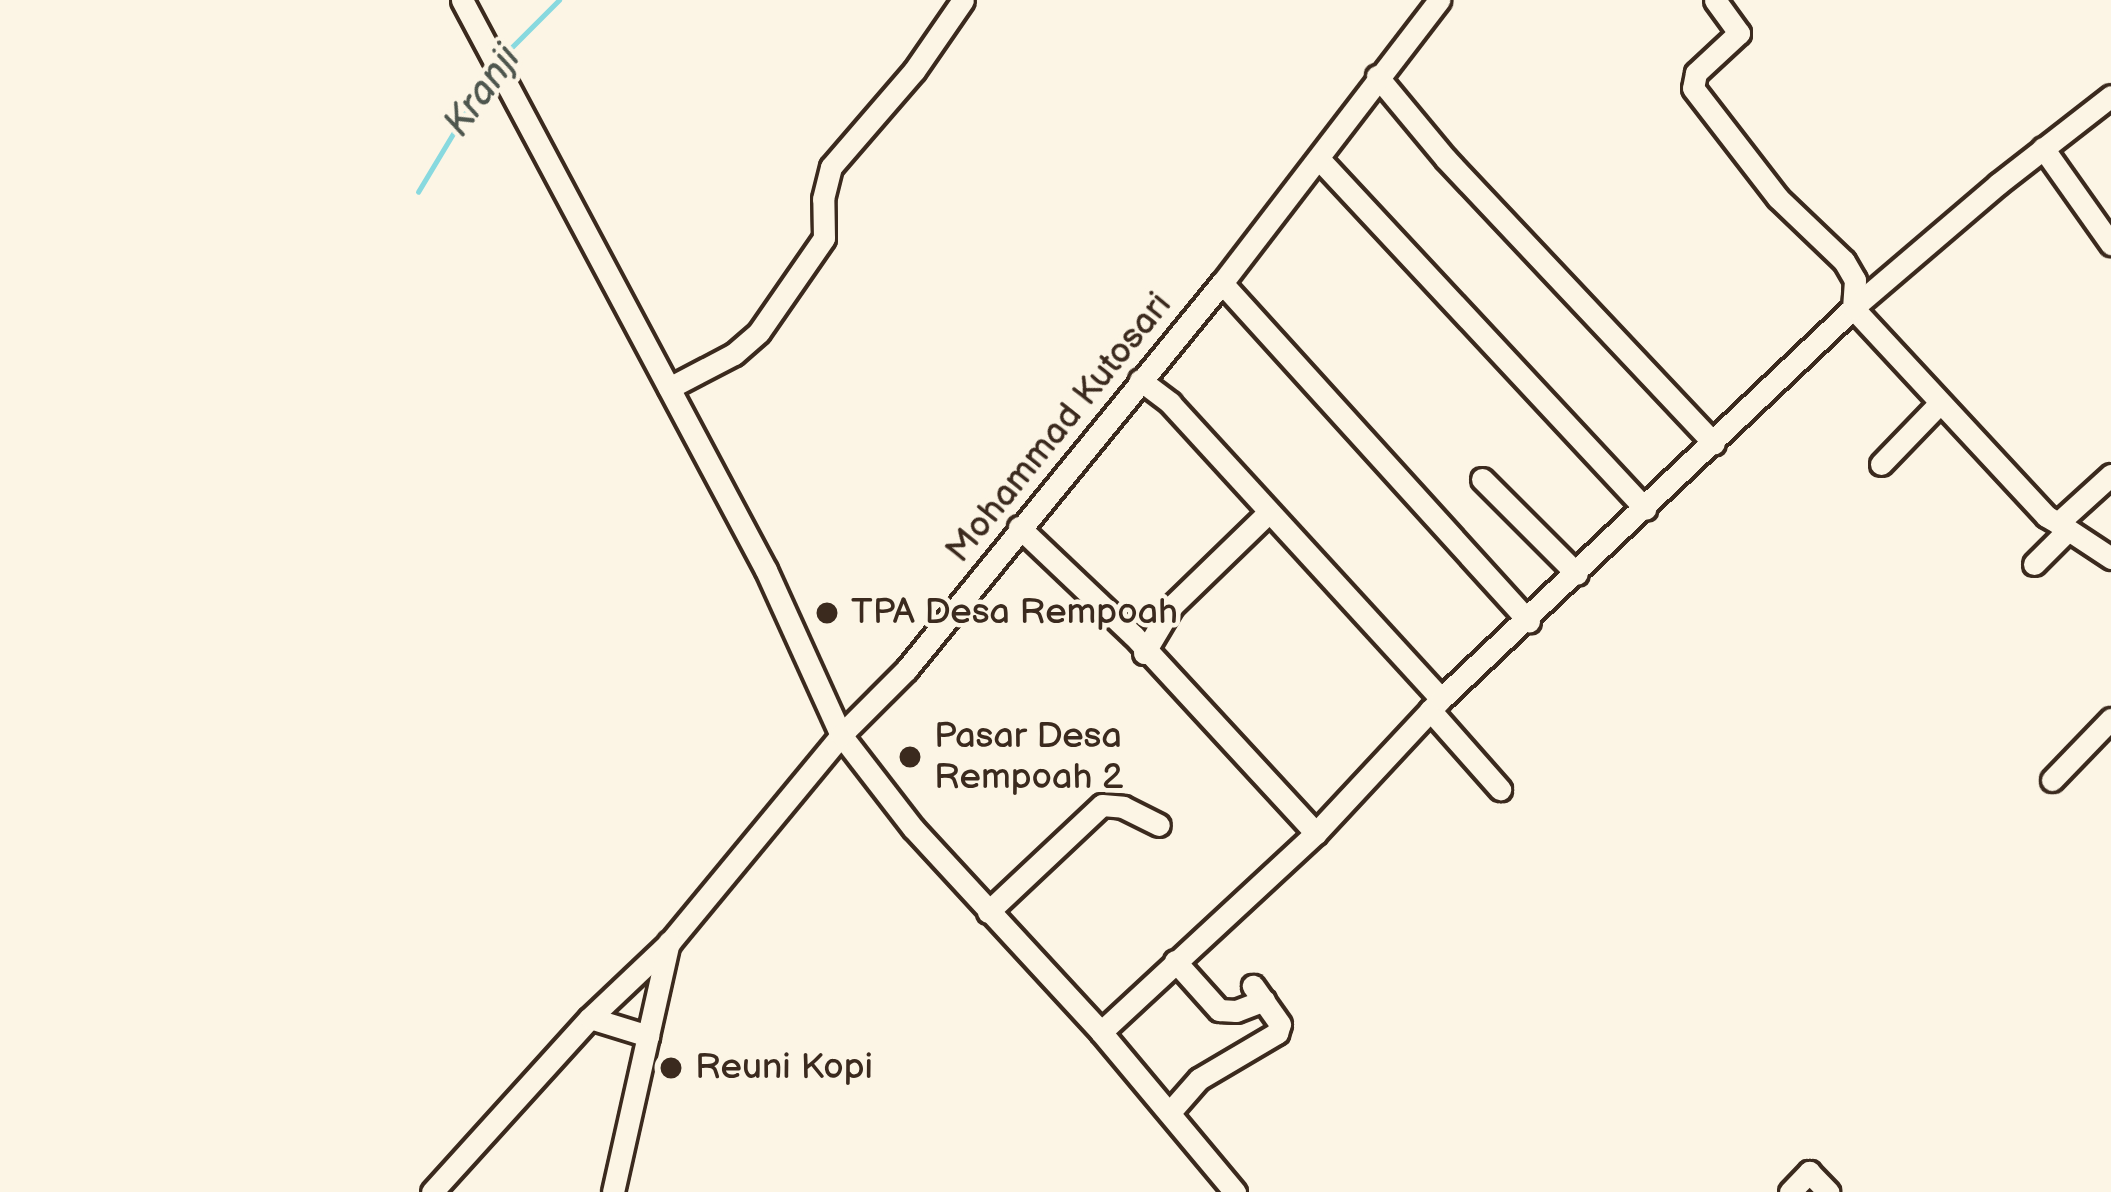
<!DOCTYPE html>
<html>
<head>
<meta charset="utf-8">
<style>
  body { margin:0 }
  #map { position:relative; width:2111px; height:1192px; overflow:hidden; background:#fcf5e5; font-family:"Balsamiq Sans",sans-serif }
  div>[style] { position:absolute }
  .stream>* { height:4.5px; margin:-2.25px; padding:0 2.25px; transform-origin:2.25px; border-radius:2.25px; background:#88d9df }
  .roads { filter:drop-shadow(3px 0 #3b2a1e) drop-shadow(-3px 0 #3b2a1e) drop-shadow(0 3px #3b2a1e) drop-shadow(0 -3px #3b2a1e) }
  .minor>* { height:21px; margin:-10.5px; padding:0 10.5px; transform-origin:10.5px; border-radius:10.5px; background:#fcf5e5 }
  .dots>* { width:33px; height:33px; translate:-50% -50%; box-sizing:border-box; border:6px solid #fcf5e5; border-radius:50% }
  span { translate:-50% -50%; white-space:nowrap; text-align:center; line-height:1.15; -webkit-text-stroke:9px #fcf5e5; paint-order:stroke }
  .street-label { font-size:36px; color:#3b2a1e }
  .poi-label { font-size:36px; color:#3b2a1e }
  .left { translate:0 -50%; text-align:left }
  .water-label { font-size:39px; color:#4e564e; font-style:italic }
</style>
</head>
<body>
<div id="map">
  <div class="stream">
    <i style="left:503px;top:56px;width:79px;rotate:-45deg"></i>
    <i style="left:418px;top:192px;width:144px;rotate:-59deg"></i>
  </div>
  <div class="roads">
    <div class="minor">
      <i style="left:462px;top:0;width:646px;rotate:61.93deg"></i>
      <i style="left:766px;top:570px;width:181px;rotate:65.6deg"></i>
      <i style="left:841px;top:735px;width:118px;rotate:52.3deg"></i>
      <i style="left:913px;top:828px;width:277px;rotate:47.3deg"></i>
      <i style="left:1101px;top:1032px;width:209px;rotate:50.1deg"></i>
      <i style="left:1715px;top:0;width:41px;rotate:54deg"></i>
      <i style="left:1739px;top:33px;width:59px;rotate:137.1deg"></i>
      <i style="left:1696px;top:73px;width:15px;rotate:101deg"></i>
      <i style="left:1693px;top:88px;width:139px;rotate:52.3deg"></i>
      <i style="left:1778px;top:198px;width:91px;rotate:43.7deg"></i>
      <i style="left:1844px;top:261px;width:22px;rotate:60deg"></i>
      <i style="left:1855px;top:280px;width:28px;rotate:94deg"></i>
      <i style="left:1853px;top:308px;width:284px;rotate:47.1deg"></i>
      <i style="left:2046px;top:516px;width:14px;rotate:30deg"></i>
      <i style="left:2058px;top:523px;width:72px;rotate:-42.2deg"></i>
      <i style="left:1377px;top:76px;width:107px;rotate:50.3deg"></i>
      <i style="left:1445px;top:158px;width:392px;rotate:46.7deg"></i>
      <i style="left:2043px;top:148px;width:118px;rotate:54.7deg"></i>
      <i style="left:1320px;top:160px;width:477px;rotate:47deg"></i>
      <i style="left:1222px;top:283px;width:457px;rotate:47.8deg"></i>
      <i style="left:1140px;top:380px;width:38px;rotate:37deg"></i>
      <i style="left:1170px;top:403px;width:401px;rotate:47.5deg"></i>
      <i style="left:669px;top:388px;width:73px;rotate:-27.6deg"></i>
      <i style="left:734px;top:354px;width:33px;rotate:-41deg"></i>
      <i style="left:759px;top:332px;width:114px;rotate:-55.3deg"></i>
      <i style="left:824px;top:238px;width:39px;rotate:-91deg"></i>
      <i style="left:823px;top:199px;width:33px;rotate:-76deg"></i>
      <i style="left:831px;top:167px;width:127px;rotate:-49.2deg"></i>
      <i style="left:914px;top:71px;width:86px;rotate:-55.4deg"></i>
      <i style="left:1881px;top:464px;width:82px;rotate:-46deg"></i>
      <i style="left:1482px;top:479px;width:134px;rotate:45deg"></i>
      <i style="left:2058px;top:523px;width:64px;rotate:33.4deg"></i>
      <i style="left:1019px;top:527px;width:157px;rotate:43.5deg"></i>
      <i style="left:1133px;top:635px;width:270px;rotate:47.3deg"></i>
      <i style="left:2034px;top:564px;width:48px;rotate:-45deg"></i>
      <i style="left:1144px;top:653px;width:55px;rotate:-59.2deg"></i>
      <i style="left:1172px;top:606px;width:134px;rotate:-44.1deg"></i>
      <i style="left:1430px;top:710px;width:106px;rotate:48.5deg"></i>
      <i style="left:2052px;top:780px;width:85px;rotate:-46deg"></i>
      <i style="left:988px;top:912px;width:156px;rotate:-43.2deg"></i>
      <i style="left:1102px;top:805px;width:21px;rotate:5deg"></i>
      <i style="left:1123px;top:807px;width:40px;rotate:26.6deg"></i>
      <i style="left:1175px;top:961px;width:66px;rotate:48.1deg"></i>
      <i style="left:1219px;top:1010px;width:17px;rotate:3deg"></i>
      <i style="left:1236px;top:1011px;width:30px;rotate:-21deg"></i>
      <i style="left:590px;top:1018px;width:61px;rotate:17.2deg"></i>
      <i style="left:1101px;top:1032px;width:293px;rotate:-42.8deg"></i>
      <i style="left:1316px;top:833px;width:183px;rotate:-47deg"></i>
      <i style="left:1441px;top:699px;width:568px;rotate:-43.5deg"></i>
      <i style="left:1853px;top:308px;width:191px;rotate:-40.5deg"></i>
      <i style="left:1998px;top:184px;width:143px;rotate:-37.9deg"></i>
      <i style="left:1170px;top:1112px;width:44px;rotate:-48.7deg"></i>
      <i style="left:1199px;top:1079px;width:91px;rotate:-30.5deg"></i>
      <i style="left:1277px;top:1033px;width:9px;rotate:-72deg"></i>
      <i style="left:1280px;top:1024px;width:47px;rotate:-125.4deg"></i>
      <i style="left:432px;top:1192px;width:235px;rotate:-47.8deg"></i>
      <i style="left:590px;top:1018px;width:110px;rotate:-43.5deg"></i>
      <i style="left:670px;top:942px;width:268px;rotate:-50.4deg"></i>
      <i style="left:841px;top:735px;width:92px;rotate:-45deg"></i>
      <i style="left:906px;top:670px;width:500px;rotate:-50.8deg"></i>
      <i style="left:1222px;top:283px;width:357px;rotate:-52.5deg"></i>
      <i style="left:613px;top:1192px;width:256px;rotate:-77.4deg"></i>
      <i style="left:1790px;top:1192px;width:28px;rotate:-46deg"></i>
      <i style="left:1809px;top:1172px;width:28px;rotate:46deg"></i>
    </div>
  </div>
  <div class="dots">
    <i style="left:827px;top:613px;background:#3b2a1e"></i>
    <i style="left:910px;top:757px;background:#3b2a1e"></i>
    <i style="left:671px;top:1068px;background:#3b2a1e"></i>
  </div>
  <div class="street-label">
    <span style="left:1059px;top:428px;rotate:-51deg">Mohammad Kutosari</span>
  </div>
  <div class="poi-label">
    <span class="left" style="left:851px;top:613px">TPA Desa Rempoah</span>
    <span class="left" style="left:934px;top:757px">Pasar Desa<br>Rempoah 2</span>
    <span class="left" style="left:695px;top:1068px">Reuni Kopi</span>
  </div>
  <div class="water-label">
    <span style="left:483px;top:92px;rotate:-54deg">Kranji</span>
  </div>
</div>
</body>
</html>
